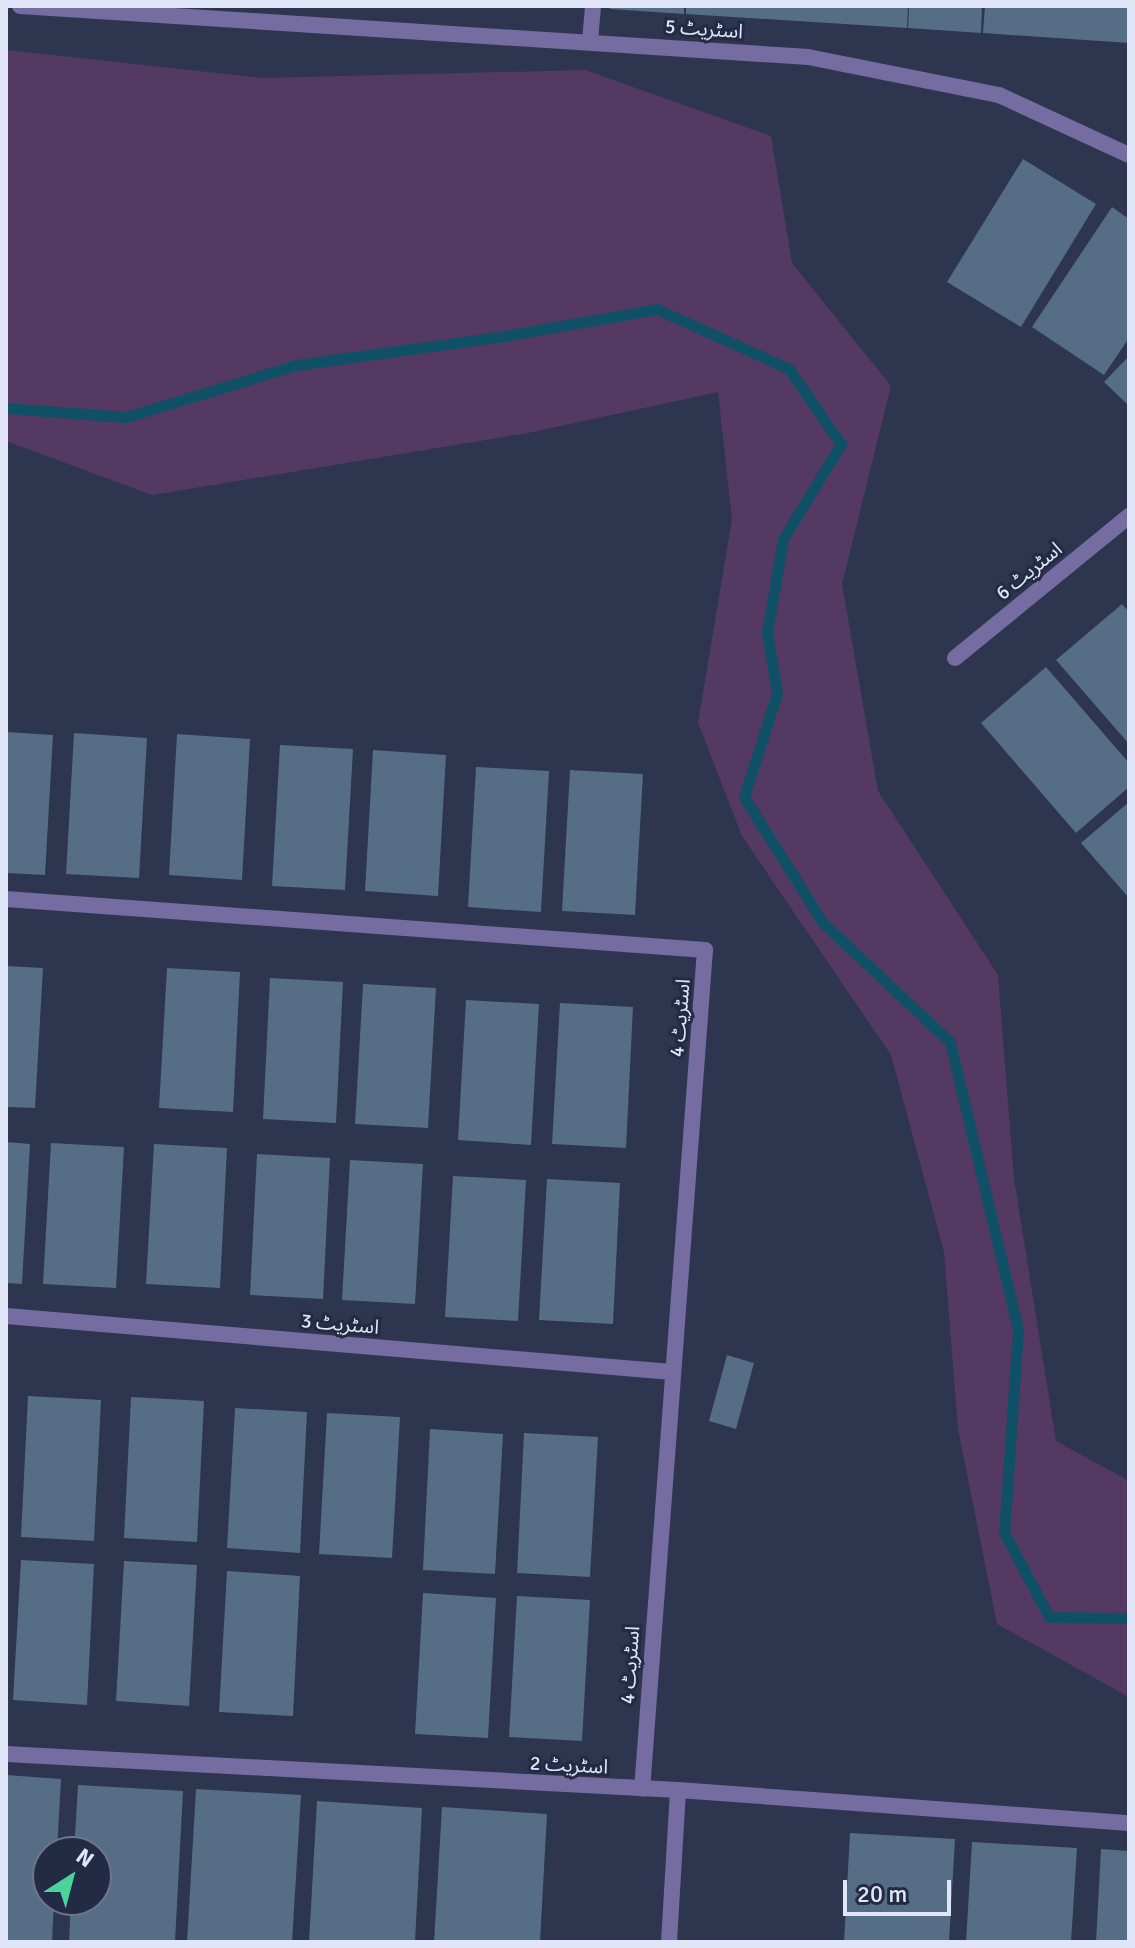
<!DOCTYPE html>
<html>
<head>
<meta charset="utf-8">
<style>
  body { margin:0 }
  #map { position:relative; width:1135px; height:1948px; overflow:hidden; background:#2d354f; font-family:Signika,"Noto Sans Arabic",sans-serif }
  div>[style] { position:absolute }
  .green>* { inset:0; background:#543a62 }
  .stream>* { height:11px; margin:-5.5px; padding:0 5.5px; transform-origin:5.5px; border-radius:5.5px; background:#105067 }
  .building>* { inset:0; background:#556d85 }
  .lane>* { height:16px; margin:-8px; padding:0 8px; transform-origin:8px; border-radius:8px; background:#756ca1 }
  .street>* { height:16px; margin:-8px; padding:0 8px; transform-origin:8px; border-radius:8px; background:#756ca1 }
  span { translate:-50% -50%; white-space:nowrap; text-align:center; line-height:1.15; -webkit-text-stroke:6px #232b44; paint-order:stroke }
  .street-label { font-size:20px; color:#e0e6f7 }
  .frame { position:absolute; inset:0; border:8px solid #e0e6f7; pointer-events:none }
  .north { position:absolute; left:32px; top:1836px; width:80px; height:80px; box-sizing:border-box; background:#232b44; border:2px solid #6f768c; border-radius:50%; rotate:36deg; font-size:22px; font-weight:700; line-height:32px; text-align:center; color:#e0e6f7 }
  .north::after { content:''; display:block; margin:auto; width:28px; height:36px; background:#4ad49c; clip-path:polygon(50% 0,100% 100%,50% 72%,0 100%) }
  .scale { position:absolute; left:843px; top:1880px; width:108px; height:36px; box-sizing:border-box; border:4px solid #e0e6f7; border-top:0; padding-left:10px; font-size:24px; line-height:28px; white-space:nowrap; color:#e0e6f7; -webkit-text-stroke:6px #232b44; paint-order:stroke }
</style>
</head>
<body>
<div id="map">
  <div class="green">
    <i style="clip-path:polygon(6px 50px,263px 78px,585px 70px,771px 136px,792px 263px,891px 386px,842px 584px,878px 791px,998px 975px,1014px 1179px,1056px 1441px,1129px 1481px,1129px 1697px,997px 1624px,958px 1429px,944px 1252px,891px 1055px,742px 836px,698px 723px,732px 519px,718px 392px,528px 433px,152px 495px,6px 441px)"></i>
  </div>
  <div class="stream">
    <i style="left:6px;top:408px;width:120px;rotate:4.3deg"></i>
    <i style="left:126px;top:417px;width:178px;rotate:-17deg"></i>
    <i style="left:296px;top:365px;width:210px;rotate:-7.9deg"></i>
    <i style="left:504px;top:336px;width:155px;rotate:-10deg"></i>
    <i style="left:657px;top:309px;width:145px;rotate:24.4deg"></i>
    <i style="left:789px;top:369px;width:91px;rotate:55.3deg"></i>
    <i style="left:841px;top:444px;width:111px;rotate:121.4deg"></i>
    <i style="left:783px;top:539px;width:95px;rotate:99.7deg"></i>
    <i style="left:767px;top:633px;width:61px;rotate:80.5deg"></i>
    <i style="left:777px;top:693px;width:109px;rotate:107.6deg"></i>
    <i style="left:744px;top:797px;width:149px;rotate:57.9deg"></i>
    <i style="left:823px;top:923px;width:174px;rotate:43.1deg"></i>
    <i style="left:950px;top:1042px;width:295px;rotate:76.7deg"></i>
    <i style="left:1018px;top:1329px;width:203px;rotate:93.9deg"></i>
    <i style="left:1004px;top:1532px;width:96px;rotate:62.1deg"></i>
    <i style="left:1049px;top:1617px;width:80px;rotate:0.7deg"></i>
  </div>
  <div class="building">
    <i style="clip-path:polygon(610px 6px,684px 6px,684px 14px,610px 9px)"></i>
    <i style="clip-path:polygon(686px 6px,908px 6px,907px 28px,686px 14px)"></i>
    <i style="clip-path:polygon(909px 6px,982px 6px,981px 33px,908px 28px)"></i>
    <i style="clip-path:polygon(985px 6px,1129px 6px,1129px 43px,983px 33px)"></i>
    <i style="clip-path:polygon(1023px 159px,1096px 204px,1021px 327px,947px 282px)"></i>
    <i style="clip-path:polygon(1112px 207px,1129px 219px,1129px 338px,1104px 375px,1032px 327px)"></i>
    <i style="clip-path:polygon(1129px 356px,1129px 406px,1104px 382px)"></i>
    <i style="clip-path:polygon(1122px 604px,1129px 612px,1129px 744px,1056px 660px)"></i>
    <i style="clip-path:polygon(1046px 667px,1129px 763px,1129px 787px,1076px 833px,981px 723px)"></i>
    <i style="clip-path:polygon(6px 732px,53px 735px,45px 875px,6px 873px)"></i>
    <i style="clip-path:polygon(74px 733px,147px 738px,139px 878px,66px 874px)"></i>
    <i style="clip-path:polygon(177px 734px,250px 739px,242px 880px,169px 875px)"></i>
    <i style="clip-path:polygon(280px 745px,353px 749px,345px 890px,272px 886px)"></i>
    <i style="clip-path:polygon(373px 750px,446px 755px,438px 896px,365px 891px)"></i>
    <i style="clip-path:polygon(476px 767px,549px 771px,541px 912px,468px 907px)"></i>
    <i style="clip-path:polygon(570px 770px,643px 774px,635px 915px,562px 911px)"></i>
    <i style="clip-path:polygon(1129px 802px,1129px 898px,1081px 843px)"></i>
    <i style="clip-path:polygon(6px 966px,43px 968px,35px 1108px,6px 1107px)"></i>
    <i style="clip-path:polygon(167px 968px,240px 972px,233px 1112px,159px 1108px)"></i>
    <i style="clip-path:polygon(270px 978px,343px 982px,336px 1123px,263px 1119px)"></i>
    <i style="clip-path:polygon(363px 984px,436px 988px,428px 1128px,355px 1124px)"></i>
    <i style="clip-path:polygon(466px 1000px,539px 1004px,531px 1145px,458px 1140px)"></i>
    <i style="clip-path:polygon(560px 1003px,633px 1007px,626px 1148px,552px 1144px)"></i>
    <i style="clip-path:polygon(6px 1142px,30px 1144px,22px 1284px,6px 1283px)"></i>
    <i style="clip-path:polygon(51px 1143px,124px 1147px,116px 1288px,43px 1284px)"></i>
    <i style="clip-path:polygon(154px 1144px,227px 1148px,220px 1288px,146px 1284px)"></i>
    <i style="clip-path:polygon(257px 1154px,330px 1158px,323px 1299px,250px 1295px)"></i>
    <i style="clip-path:polygon(350px 1160px,423px 1164px,415px 1304px,342px 1300px)"></i>
    <i style="clip-path:polygon(453px 1176px,526px 1180px,518px 1321px,445px 1317px)"></i>
    <i style="clip-path:polygon(547px 1179px,620px 1183px,613px 1324px,539px 1320px)"></i>
    <i style="clip-path:polygon(727px 1355px,754px 1363px,736px 1429px,709px 1421px)"></i>
    <i style="clip-path:polygon(28px 1396px,101px 1400px,94px 1541px,21px 1537px)"></i>
    <i style="clip-path:polygon(131px 1397px,204px 1401px,197px 1542px,124px 1538px)"></i>
    <i style="clip-path:polygon(235px 1408px,307px 1412px,300px 1553px,227px 1548px)"></i>
    <i style="clip-path:polygon(327px 1413px,400px 1417px,392px 1558px,319px 1554px)"></i>
    <i style="clip-path:polygon(430px 1429px,503px 1434px,495px 1574px,423px 1570px)"></i>
    <i style="clip-path:polygon(524px 1433px,598px 1437px,590px 1577px,517px 1573px)"></i>
    <i style="clip-path:polygon(21px 1560px,94px 1564px,87px 1705px,13px 1700px)"></i>
    <i style="clip-path:polygon(124px 1561px,197px 1565px,189px 1706px,116px 1701px)"></i>
    <i style="clip-path:polygon(227px 1571px,300px 1576px,293px 1716px,219px 1712px)"></i>
    <i style="clip-path:polygon(423px 1593px,496px 1598px,488px 1738px,415px 1734px)"></i>
    <i style="clip-path:polygon(517px 1596px,590px 1600px,582px 1741px,509px 1737px)"></i>
    <i style="clip-path:polygon(6px 1775px,61px 1779px,57px 1852px,48px 1852px,48px 1900px,54px 1900px,52px 1942px,6px 1942px)"></i>
    <i style="clip-path:polygon(78px 1785px,183px 1791px,175px 1942px,69px 1942px,71px 1900px,96px 1900px,96px 1852px,74px 1852px)"></i>
    <i style="clip-path:polygon(196px 1789px,301px 1795px,292px 1942px,187px 1942px)"></i>
    <i style="clip-path:polygon(317px 1801px,422px 1808px,415px 1942px,309px 1942px)"></i>
    <i style="clip-path:polygon(442px 1807px,547px 1814px,540px 1942px,434px 1942px)"></i>
    <i style="clip-path:polygon(850px 1833px,955px 1839px,949px 1942px,844px 1942px)"></i>
    <i style="clip-path:polygon(972px 1842px,1077px 1848px,1071px 1942px,966px 1942px)"></i>
    <i style="clip-path:polygon(1101px 1849px,1129px 1851px,1129px 1942px,1096px 1942px)"></i>
  </div>
  <div class="lane">
    <i style="left:590px;top:41px;width:35px;rotate:-85deg"></i>
    <i style="left:669px;top:1942px;width:152px;rotate:-86.6deg"></i>
  </div>
  <div class="street">
    <i style="left:20px;top:6px;width:790px;rotate:3.7deg"></i>
    <i style="left:808px;top:57px;width:195px;rotate:11.3deg"></i>
    <i style="left:999px;top:95px;width:143px;rotate:24.8deg"></i>
    <i style="left:955px;top:658px;width:225px;rotate:-39.2deg"></i>
    <i style="left:6px;top:899px;width:701px;rotate:4.17deg"></i>
    <i style="left:705px;top:950px;width:841px;rotate:94.29deg"></i>
    <i style="left:6px;top:1316px;width:668px;rotate:4.81deg"></i>
    <i style="left:6px;top:1754px;width:673px;rotate:3.07deg"></i>
    <i style="left:678px;top:1790px;width:452px;rotate:4.2deg"></i>
  </div>
  <div class="street-label">
    <span style="left:704px;top:29px;rotate:4deg">اسٹریٹ 5</span>
    <span style="left:1029px;top:571px;rotate:-39deg">اسٹریٹ 6</span>
    <span style="left:680px;top:1018px;rotate:-85deg">اسٹریٹ 4</span>
    <span style="left:340px;top:1324px;rotate:5deg">اسٹریٹ 3</span>
    <span style="left:630px;top:1665px;rotate:-86deg">اسٹریٹ 4</span>
    <span style="left:569px;top:1765px;rotate:3deg">اسٹریٹ 2</span>
  </div>
  <div class="frame"></div>
  <div class="north">N</div>
  <div class="scale">20 m</div>
</div>
</body>
</html>
